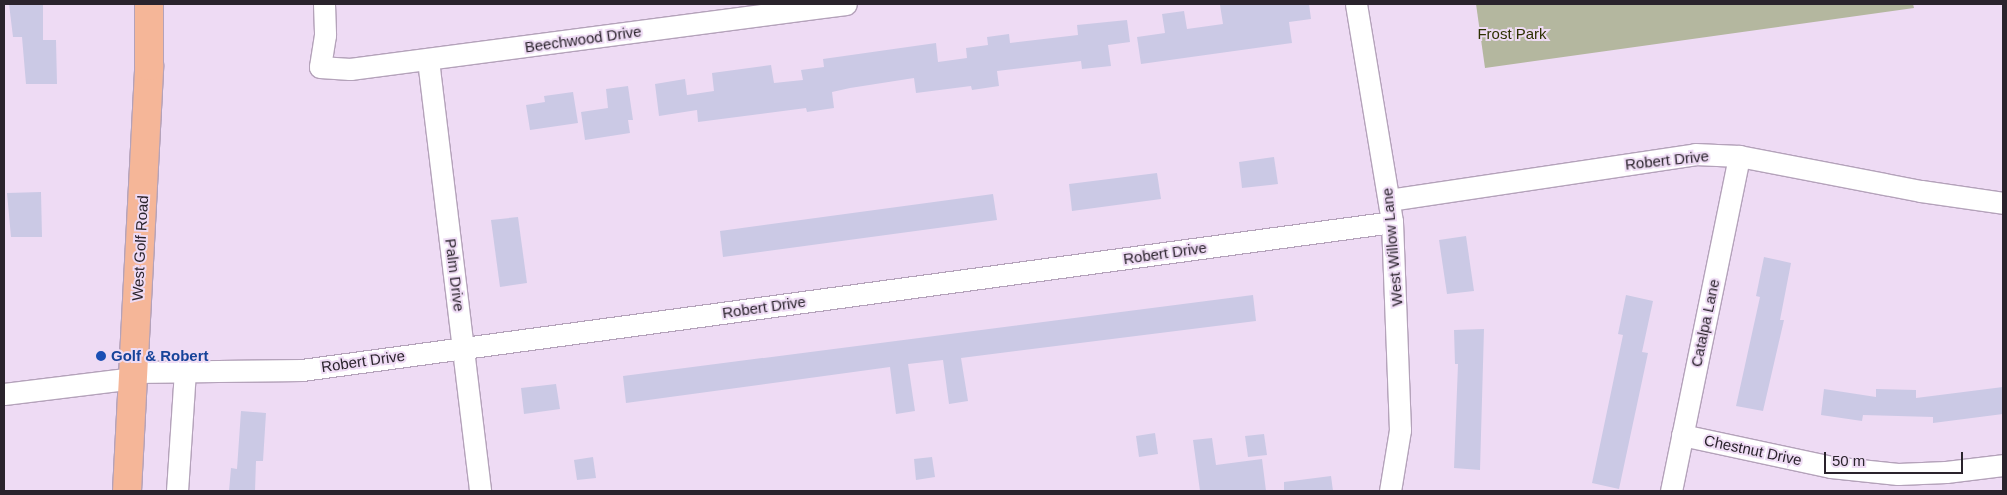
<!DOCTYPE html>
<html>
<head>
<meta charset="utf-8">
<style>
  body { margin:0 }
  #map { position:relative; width:2007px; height:495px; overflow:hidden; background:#eedbf4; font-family:Helvetica,sans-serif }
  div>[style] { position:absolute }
  .green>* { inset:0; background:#b4b79f }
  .building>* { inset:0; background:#cbc9e5 }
  .roads { filter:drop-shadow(1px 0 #b4a2ba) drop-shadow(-1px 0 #b4a2ba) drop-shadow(0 1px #b4a2ba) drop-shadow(0 -1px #b4a2ba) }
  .street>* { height:21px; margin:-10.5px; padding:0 10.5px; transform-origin:10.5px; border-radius:10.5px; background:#fff }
  .primary>* { height:28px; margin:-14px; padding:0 14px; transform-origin:14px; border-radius:14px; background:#f5b698 }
  .dots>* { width:14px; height:14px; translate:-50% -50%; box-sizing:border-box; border:2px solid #eedbf4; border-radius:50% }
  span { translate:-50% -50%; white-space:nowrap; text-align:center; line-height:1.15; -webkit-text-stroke:4px #eedbf4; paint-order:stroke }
  .park-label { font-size:15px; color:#2e3102 }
  .street-label { font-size:15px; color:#2a232c }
  .transit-label { font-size:15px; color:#164399; font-weight:700 }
  .left { translate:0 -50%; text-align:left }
  .frame { position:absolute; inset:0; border:5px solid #2a232c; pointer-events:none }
  .scale { position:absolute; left:1824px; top:452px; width:139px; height:22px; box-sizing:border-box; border:2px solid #2a232c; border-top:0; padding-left:6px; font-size:15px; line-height:18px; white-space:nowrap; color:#2a232c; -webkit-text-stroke:4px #eedbf4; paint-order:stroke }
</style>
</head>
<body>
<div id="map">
  <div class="green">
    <i style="clip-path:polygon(1476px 4px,1913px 4px,1914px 8px,1485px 68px)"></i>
  </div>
  <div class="building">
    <i style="clip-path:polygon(9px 4px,43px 4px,43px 40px,56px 40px,57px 84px,26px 84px,22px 37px,13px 37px)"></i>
    <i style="clip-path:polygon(1231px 4px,1309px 4px,1311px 19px,1289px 22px,1292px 43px,1141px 64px,1137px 37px,1165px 33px,1162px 14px,1184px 11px,1187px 29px,1223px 24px,1220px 5px)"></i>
    <i style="clip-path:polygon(1127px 20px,1130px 42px,1108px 45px,1111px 66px,1082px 69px,1081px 61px,997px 71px,999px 86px,972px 90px,971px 86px,916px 93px,914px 78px,850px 88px,832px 92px,834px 108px,807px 112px,806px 108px,698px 122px,697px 110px,659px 116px,655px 84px,685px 79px,687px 95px,714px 91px,712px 73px,771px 65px,774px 83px,803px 80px,801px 70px,824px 67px,823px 59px,936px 43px,938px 62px,967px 58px,966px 48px,988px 45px,987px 37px,1009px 34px,1010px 43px,1078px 35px,1077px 25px)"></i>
    <i style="clip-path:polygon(628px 86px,633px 120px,628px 120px,630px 133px,585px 140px,581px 112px,608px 108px,606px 89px)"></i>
    <i style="clip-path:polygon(573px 92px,578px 123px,530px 130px,526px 105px,545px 102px,544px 96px)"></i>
    <i style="clip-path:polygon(1274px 157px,1278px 184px,1242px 188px,1239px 162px)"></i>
    <i style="clip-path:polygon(1157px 173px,1161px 199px,1072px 211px,1069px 184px)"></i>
    <i style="clip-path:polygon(41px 192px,42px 237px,11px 237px,7px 193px)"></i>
    <i style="clip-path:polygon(993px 194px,997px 220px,723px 257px,720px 231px)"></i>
    <i style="clip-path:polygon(518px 217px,527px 283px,500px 287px,491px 220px)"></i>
    <i style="clip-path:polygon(1466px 236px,1474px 291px,1447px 294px,1439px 240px)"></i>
    <i style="clip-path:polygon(1764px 257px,1791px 263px,1780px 320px,1784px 320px,1763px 411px,1736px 406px,1760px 297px,1756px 296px)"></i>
    <i style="clip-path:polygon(1253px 295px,1256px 321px,961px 358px,968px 401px,949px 404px,943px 360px,908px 364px,915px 411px,896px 414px,890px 367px,626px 403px,623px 376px)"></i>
    <i style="clip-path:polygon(1626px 295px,1653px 301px,1642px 352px,1648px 353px,1619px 489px,1592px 483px,1623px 335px,1618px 334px)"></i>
    <i style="clip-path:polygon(1484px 329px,1480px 470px,1454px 468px,1458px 364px,1455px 364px,1454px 330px)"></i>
    <i style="clip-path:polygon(556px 384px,560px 409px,524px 414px,521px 388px)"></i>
    <i style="clip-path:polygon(2003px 387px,2003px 414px,1933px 423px,1933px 417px,1863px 415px,1862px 421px,1821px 415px,1824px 389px,1876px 397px,1876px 389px,1916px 390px,1916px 398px)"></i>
    <i style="clip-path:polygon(241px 411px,266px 413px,263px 461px,256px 461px,255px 491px,229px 491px,231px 468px,237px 469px)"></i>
    <i style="clip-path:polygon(1155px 433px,1158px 454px,1139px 457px,1136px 436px)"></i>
    <i style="clip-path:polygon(1264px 434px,1267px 455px,1248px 457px,1245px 436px)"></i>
    <i style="clip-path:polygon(1212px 438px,1216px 465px,1262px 459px,1266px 491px,1200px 491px,1193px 440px)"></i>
    <i style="clip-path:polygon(593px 457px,596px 478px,577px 480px,574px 460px)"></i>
    <i style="clip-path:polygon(932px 457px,935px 477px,916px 480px,914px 459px)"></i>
    <i style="clip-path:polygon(1331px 476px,1333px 491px,1284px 491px,1284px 482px)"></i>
  </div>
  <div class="roads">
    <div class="street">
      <i style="left:324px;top:4px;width:31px;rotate:88deg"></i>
      <i style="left:325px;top:35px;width:32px;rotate:99deg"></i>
      <i style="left:320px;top:67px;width:30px;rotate:4deg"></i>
      <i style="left:350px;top:69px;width:500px;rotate:-7.47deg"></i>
      <i style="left:1356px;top:4px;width:221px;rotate:80.6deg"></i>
      <i style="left:1392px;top:222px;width:208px;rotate:87.8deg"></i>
      <i style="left:1400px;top:430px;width:62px;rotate:99.3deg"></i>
      <i style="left:428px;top:60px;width:434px;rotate:83.1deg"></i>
      <i style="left:1389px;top:200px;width:309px;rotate:-8.5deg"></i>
      <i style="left:1695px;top:154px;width:44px;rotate:2.6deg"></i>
      <i style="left:1739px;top:156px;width:185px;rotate:10.9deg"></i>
      <i style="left:1921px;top:191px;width:83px;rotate:8.3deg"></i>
      <i style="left:134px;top:372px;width:168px;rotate:-0.7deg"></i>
      <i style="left:302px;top:370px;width:1100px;rotate:-7.73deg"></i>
      <i style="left:4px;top:394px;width:131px;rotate:-7deg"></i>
      <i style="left:1682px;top:435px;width:152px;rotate:12.1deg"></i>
      <i style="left:1831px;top:467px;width:67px;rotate:6deg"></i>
      <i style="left:1898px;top:474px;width:48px;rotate:-2.4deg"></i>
      <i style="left:1946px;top:472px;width:57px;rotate:-7deg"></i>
      <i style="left:177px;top:491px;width:119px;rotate:-86.2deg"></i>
      <i style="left:1671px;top:491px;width:342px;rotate:-78.5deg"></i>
    </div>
    <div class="primary">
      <i style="left:127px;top:491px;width:426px;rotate:-87deg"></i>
      <i style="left:149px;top:66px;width:62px;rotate:-90deg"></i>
    </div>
  </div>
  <div class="dots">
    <i style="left:101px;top:356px;background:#1a4fb4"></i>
  </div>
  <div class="park-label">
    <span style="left:1512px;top:34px">Frost Park</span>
  </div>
  <div class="street-label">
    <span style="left:583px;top:39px;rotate:-8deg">Beechwood Drive</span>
    <span style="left:1667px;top:160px;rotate:-6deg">Robert Drive</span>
    <span style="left:1392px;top:247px;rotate:-95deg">West Willow Lane</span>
    <span style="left:140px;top:248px;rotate:-87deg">West Golf Road</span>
    <span style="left:1165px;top:253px;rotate:-8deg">Robert Drive</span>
    <span style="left:455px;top:275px;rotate:83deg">Palm Drive</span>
    <span style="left:764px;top:307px;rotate:-8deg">Robert Drive</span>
    <span style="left:1705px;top:323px;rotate:-78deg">Catalpa Lane</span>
    <span style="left:363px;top:361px;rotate:-8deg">Robert Drive</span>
    <span style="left:1753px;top:450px;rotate:12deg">Chestnut Drive</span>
  </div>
  <div class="transit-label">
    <span class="left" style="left:111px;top:356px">Golf &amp; Robert</span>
  </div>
  <div class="frame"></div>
  <div class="scale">50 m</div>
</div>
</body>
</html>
